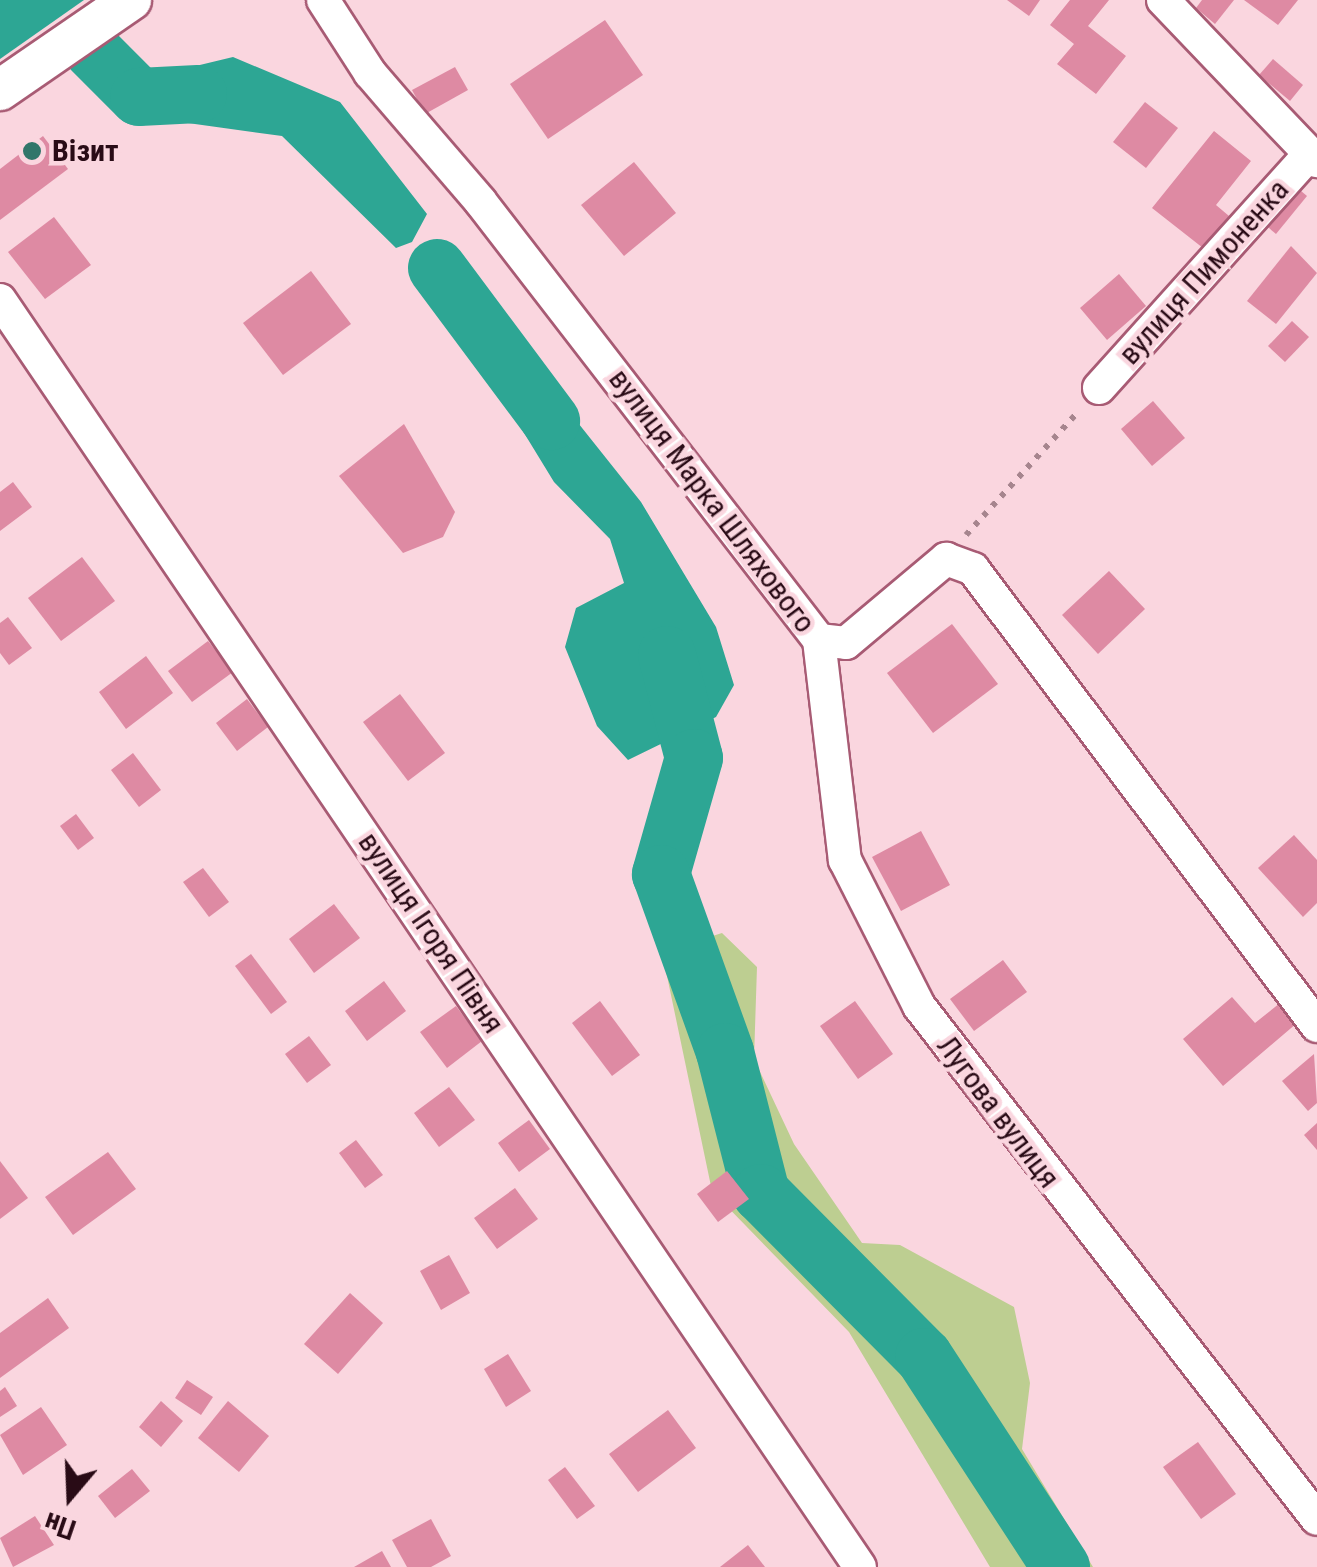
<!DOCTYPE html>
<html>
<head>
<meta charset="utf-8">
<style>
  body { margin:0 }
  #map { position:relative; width:1317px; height:1567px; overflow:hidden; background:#fad6df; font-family:"Roboto Condensed",sans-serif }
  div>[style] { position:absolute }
  .green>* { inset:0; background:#bdce91 }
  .water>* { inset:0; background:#2da694 }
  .river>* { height:58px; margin:-29px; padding:0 29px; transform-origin:29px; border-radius:29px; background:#2da694 }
  .building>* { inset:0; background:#de8aa3 }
  .path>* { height:6px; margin-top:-3px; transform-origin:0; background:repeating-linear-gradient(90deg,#a6858e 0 5px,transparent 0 13px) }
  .roads { filter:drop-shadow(2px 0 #a85b74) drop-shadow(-2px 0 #a85b74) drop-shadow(0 2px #a85b74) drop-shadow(0 -2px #a85b74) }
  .minor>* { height:32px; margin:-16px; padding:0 16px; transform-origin:16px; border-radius:16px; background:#fff }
  .tertiary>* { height:40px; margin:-20px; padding:0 20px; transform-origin:20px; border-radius:20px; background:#fff }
  .dots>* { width:28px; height:28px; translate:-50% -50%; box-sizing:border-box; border:5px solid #fad6df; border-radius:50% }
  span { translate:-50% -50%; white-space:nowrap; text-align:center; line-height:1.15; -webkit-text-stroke:9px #fad6df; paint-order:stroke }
  .poi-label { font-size:30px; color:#290b16; font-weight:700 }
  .left { translate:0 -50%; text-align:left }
  .street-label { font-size:30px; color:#290b16 }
  .north { position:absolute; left:20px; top:1447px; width:100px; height:100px; -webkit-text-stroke:8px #fad6df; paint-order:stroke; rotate:199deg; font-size:28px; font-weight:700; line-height:40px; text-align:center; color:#290b16 }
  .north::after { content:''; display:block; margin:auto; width:35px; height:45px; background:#290b16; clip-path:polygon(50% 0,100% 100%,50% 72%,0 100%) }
</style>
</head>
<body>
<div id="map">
  <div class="green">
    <i style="clip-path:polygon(722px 933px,757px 967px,754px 1059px,794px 1144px,862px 1243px,900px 1245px,1014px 1307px,1030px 1383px,1022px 1449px,1093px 1567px,990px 1567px,849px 1332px,712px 1191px,662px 952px)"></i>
  </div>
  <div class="water">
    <i style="clip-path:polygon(0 0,84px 0,0 59px)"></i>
    <i style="clip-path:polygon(233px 57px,340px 102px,427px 214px,412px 242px,396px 248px,282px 136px,159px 119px,115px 99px,121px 84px)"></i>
    <i style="clip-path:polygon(516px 345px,641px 502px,716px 627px,734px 685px,716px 717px,628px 760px,597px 726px,565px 647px,576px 608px,624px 583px,610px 539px,554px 482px,488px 374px)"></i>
  </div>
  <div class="river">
    <i style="left:92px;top:50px;width:66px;rotate:45deg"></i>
    <i style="left:139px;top:97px;width:59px;rotate:-2.9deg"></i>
    <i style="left:437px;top:268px;width:191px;rotate:53.3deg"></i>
    <i style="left:667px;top:655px;width:106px;rotate:75.3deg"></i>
    <i style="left:694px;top:758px;width:121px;rotate:105.9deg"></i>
    <i style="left:661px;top:874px;width:189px;rotate:70.2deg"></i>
    <i style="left:725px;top:1052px;width:146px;rotate:75.7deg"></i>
    <i style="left:761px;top:1193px;width:231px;rotate:45.2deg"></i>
    <i style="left:924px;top:1357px;width:251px;rotate:56.9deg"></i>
  </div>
  <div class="building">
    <i style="clip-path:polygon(1007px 0,1040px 0,1029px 16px)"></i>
    <i style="clip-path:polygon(1070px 0,1109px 0,1088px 26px,1126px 56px,1096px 94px,1057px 64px,1074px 44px,1050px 25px)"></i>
    <i style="clip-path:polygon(1202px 0,1234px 0,1215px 24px,1196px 8px)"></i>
    <i style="clip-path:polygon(1244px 0,1298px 0,1278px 25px)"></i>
    <i style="clip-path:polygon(605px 20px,643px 75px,548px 139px,510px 84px)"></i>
    <i style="clip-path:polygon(1273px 59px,1303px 85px,1290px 101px,1259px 75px)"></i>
    <i style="clip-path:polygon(455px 67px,468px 90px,425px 114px,412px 90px)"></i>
    <i style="clip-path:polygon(1145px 102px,1178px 128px,1146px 168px,1113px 142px)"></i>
    <i style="clip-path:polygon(1214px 131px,1251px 161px,1216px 205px,1229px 216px,1203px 248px,1152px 208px)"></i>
    <i style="clip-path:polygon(43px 136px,68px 169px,0 220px,0 169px)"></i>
    <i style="clip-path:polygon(634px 162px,676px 213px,624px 256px,581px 205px)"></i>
    <i style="clip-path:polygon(1294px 185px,1307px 196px,1276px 234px,1263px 223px)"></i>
    <i style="clip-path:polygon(54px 217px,91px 265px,45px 299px,8px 252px)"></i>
    <i style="clip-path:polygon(1291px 246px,1317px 273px,1276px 324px,1247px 301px)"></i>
    <i style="clip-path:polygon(311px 271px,351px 324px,283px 375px,243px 323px)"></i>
    <i style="clip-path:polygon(1119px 274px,1146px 306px,1107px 340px,1080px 308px)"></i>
    <i style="clip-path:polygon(1292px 321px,1309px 337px,1285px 362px,1268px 346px)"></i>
    <i style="clip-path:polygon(1153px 401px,1185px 438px,1152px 466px,1121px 429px)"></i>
    <i style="clip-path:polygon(404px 424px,455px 512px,443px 537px,403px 553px,339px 476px)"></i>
    <i style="clip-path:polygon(13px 482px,32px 507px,0 531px,0 492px)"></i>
    <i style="clip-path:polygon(82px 557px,115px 601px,61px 641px,28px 598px)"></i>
    <i style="clip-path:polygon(1109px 571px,1145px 609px,1098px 654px,1062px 615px)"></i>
    <i style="clip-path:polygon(8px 617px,32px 648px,9px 665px,0 653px,0 623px)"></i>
    <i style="clip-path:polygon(952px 624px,998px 684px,933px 733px,887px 673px)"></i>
    <i style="clip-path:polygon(208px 641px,233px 672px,192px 702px,168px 671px)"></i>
    <i style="clip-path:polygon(146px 656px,173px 693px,126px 729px,99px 692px)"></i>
    <i style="clip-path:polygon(400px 694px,445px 753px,408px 781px,363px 722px)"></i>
    <i style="clip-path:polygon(247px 699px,268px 727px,237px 751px,216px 723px)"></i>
    <i style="clip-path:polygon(133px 753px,161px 790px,139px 807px,111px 770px)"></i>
    <i style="clip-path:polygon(76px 814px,94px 838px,78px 850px,60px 826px)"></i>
    <i style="clip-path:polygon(921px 831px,950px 885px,901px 911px,872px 857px)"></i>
    <i style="clip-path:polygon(1294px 835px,1317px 860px,1317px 903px,1303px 917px,1258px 868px)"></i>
    <i style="clip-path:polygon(203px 868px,229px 902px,209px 917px,183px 882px)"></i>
    <i style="clip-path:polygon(334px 904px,360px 938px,314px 973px,289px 939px)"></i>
    <i style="clip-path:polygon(251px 954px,287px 1002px,271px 1014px,235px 966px)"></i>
    <i style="clip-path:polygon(1003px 960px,1027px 992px,974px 1031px,950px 999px)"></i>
    <i style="clip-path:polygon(384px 981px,406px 1011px,367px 1041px,345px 1011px)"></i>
    <i style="clip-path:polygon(1232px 997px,1255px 1023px,1280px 1003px,1297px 1023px,1223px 1086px,1183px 1039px)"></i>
    <i style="clip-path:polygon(600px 1001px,640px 1055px,612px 1076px,572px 1023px)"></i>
    <i style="clip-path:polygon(855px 1001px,893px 1054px,858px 1079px,820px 1026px)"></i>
    <i style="clip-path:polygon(456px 1006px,482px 1041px,447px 1068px,420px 1032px)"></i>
    <i style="clip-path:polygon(309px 1036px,331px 1065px,307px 1083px,285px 1054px)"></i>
    <i style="clip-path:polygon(1314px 1054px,1317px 1103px,1308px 1111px,1282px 1081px)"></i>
    <i style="clip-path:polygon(449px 1087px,475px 1120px,439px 1147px,414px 1113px)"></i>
    <i style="clip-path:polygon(529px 1120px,550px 1149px,519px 1172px,498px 1143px)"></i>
    <i style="clip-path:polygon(1317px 1123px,1317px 1150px,1304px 1135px)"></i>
    <i style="clip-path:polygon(356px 1140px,383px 1175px,365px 1188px,339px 1153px)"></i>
    <i style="clip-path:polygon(108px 1152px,136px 1189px,73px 1235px,45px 1197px)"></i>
    <i style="clip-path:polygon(0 1161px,28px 1198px,0 1219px)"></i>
    <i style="clip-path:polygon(727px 1171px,749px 1199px,718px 1222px,697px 1194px)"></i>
    <i style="clip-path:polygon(515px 1188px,538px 1219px,497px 1249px,474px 1218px)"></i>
    <i style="clip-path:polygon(449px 1255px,470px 1293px,441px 1310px,420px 1271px)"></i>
    <i style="clip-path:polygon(350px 1293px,383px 1323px,338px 1374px,304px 1344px)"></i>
    <i style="clip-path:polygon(48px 1298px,69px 1328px,0 1378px,0 1333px)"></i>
    <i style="clip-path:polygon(508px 1354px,531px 1391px,506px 1407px,484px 1369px)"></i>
    <i style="clip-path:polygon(187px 1380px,213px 1397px,201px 1415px,175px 1398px)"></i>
    <i style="clip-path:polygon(5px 1387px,17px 1406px,0 1417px,0 1391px)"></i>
    <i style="clip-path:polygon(161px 1401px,183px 1421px,161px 1447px,139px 1427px)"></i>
    <i style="clip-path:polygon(228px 1401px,269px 1436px,239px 1472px,198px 1438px)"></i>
    <i style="clip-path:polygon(41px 1407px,67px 1445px,23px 1475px,0 1435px)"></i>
    <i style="clip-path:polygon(668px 1410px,696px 1448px,638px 1492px,609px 1454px)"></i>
    <i style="clip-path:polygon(1198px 1442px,1236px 1494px,1201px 1519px,1163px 1467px)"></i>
    <i style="clip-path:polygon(565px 1467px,595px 1506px,577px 1519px,548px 1480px)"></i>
    <i style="clip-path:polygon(132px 1469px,150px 1491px,115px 1518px,98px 1496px)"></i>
    <i style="clip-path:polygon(35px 1516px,54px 1545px,13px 1567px,0 1538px)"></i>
    <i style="clip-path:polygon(431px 1519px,451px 1556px,431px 1567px,407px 1567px,392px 1540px)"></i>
    <i style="clip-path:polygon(748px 1545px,765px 1567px,720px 1567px)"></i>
    <i style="clip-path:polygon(382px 1551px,391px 1567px,354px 1567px)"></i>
  </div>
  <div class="path">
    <i style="left:966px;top:535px;width:168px;rotate:-47.7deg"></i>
  </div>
  <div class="roads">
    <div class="minor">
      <i style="left:323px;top:0;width:87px;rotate:57.2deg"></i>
      <i style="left:370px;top:73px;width:169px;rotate:49.3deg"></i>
      <i style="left:480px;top:201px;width:555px;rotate:52.32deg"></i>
      <i style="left:819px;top:640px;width:27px;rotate:6deg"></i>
      <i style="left:846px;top:643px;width:131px;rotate:-40deg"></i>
      <i style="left:946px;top:559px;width:29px;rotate:20deg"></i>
      <i style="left:973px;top:569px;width:572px;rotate:53.03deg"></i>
      <i style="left:1163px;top:0;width:223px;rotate:46.3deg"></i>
      <i style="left:0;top:300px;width:1531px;rotate:55.83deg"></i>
      <i style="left:1099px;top:388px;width:314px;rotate:-48deg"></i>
      <i style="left:819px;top:640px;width:222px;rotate:83.3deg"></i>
      <i style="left:845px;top:860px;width:164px;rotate:63.1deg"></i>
      <i style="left:919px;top:1006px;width:649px;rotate:52.19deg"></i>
    </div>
    <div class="tertiary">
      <i style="left:0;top:90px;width:159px;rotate:-34.5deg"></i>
    </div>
  </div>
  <div class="dots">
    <i style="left:32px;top:151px;background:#31766a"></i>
  </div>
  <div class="poi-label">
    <span class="left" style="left:52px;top:151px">Візит</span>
  </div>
  <div class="street-label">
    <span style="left:1204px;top:272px;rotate:-48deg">вулиця Пимоненка</span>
    <span style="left:712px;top:501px;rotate:53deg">вулиця Марка Шляхового</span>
    <span style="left:431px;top:933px;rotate:56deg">вулиця Ігоря Півня</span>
    <span style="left:998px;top:1112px;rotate:53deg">Лугова вулиця</span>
  </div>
  <div class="north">Пн</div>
</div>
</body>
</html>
